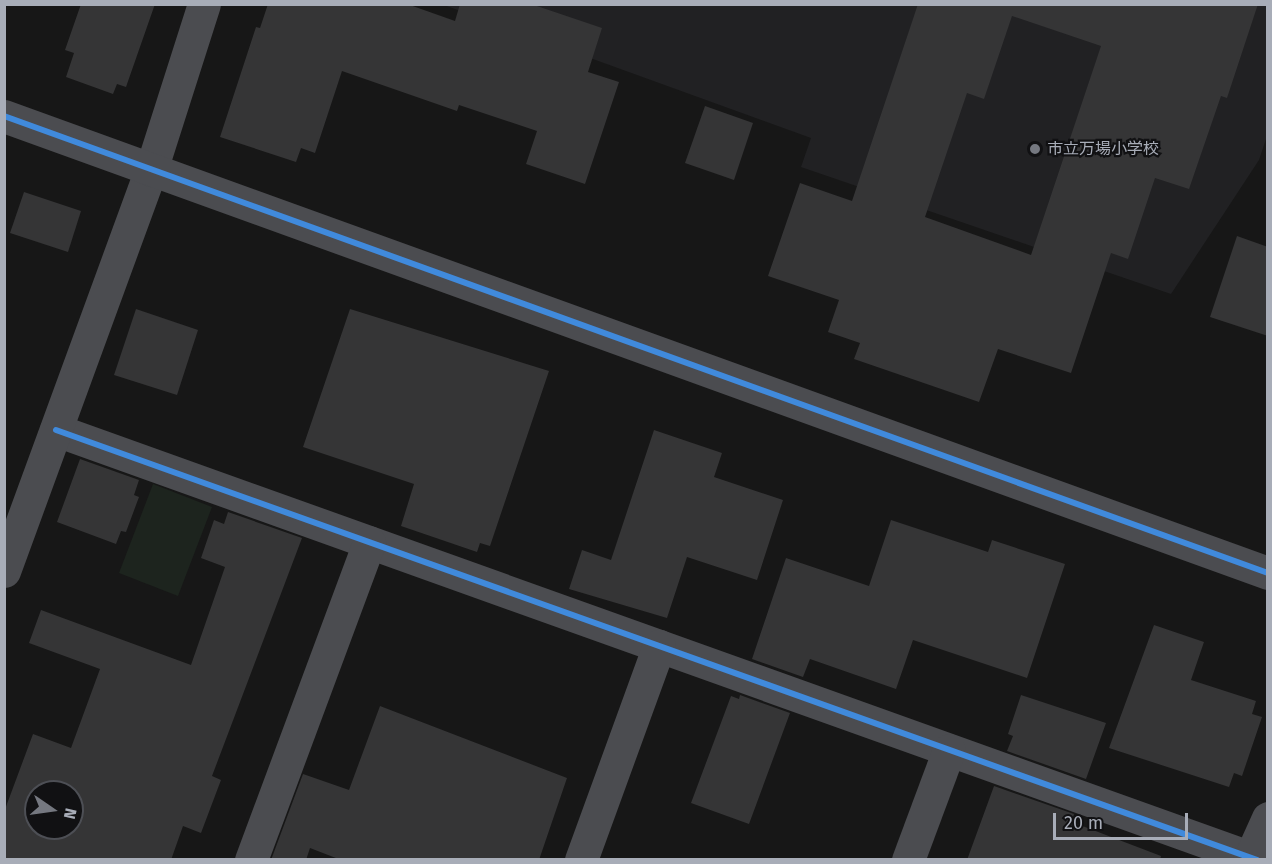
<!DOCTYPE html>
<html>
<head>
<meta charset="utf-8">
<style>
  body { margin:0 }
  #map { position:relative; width:1272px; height:864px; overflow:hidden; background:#171717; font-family:"Fira Sans","Noto Sans JP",sans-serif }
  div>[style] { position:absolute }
  .built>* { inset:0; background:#212123 }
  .green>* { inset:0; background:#1d241e }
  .building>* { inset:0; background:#353536 }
  .minor>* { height:33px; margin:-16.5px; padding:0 16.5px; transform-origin:16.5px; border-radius:16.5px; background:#4b4c50 }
  .tertiary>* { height:33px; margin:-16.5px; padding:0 16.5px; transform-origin:16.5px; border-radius:16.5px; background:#4b4c50 }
  .cycleway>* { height:6px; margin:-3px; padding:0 3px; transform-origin:3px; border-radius:3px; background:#408adc }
  .dots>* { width:16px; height:16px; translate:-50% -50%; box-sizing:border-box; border:3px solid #111113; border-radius:50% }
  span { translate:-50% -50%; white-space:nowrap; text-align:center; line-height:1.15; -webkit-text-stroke:4.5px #111113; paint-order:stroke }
  .poi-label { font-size:16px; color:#a8adb8 }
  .left { translate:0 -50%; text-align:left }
  .frame { position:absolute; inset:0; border:6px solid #a8adb8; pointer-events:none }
  .north { position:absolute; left:24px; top:780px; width:60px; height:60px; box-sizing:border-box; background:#111113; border:2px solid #4d4f55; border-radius:50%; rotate:103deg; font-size:16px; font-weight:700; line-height:24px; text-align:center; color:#a8adb8 }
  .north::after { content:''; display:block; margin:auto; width:21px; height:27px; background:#757880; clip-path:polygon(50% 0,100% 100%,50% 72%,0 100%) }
  .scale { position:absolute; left:1053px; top:813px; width:135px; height:27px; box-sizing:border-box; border:3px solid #a8adb8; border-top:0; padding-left:8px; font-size:18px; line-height:21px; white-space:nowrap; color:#a8adb8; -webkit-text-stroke:4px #111113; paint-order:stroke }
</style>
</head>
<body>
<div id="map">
  <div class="built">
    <i style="clip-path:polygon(444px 5px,1267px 5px,1267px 136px,1259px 160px,1171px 294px,801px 167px,811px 138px)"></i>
  </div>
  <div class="green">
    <i style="clip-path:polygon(153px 484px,212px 507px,178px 596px,119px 573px)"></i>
  </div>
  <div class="building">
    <i style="clip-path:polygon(81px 4px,155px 4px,126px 87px,117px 84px,113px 94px,66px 77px,74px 53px,65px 50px)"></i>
    <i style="clip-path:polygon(268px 4px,407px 4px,455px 21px,460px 4px,531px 4px,602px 28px,588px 72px,619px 82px,585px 184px,526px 164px,537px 131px,459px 105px,457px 111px,342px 71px,315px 153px,301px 148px,296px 162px,220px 137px,256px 27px,260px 28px)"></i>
    <i style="clip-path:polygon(evenodd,918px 4px,1258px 4px,1227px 98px,1221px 96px,1189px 189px,1155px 178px,1128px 259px,1111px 253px,1071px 373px,998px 349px,979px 402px,854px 359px,860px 343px,828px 332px,839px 300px,768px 276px,800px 183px,852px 201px,918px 4px,1012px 16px,1101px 46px,1031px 255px,925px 217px,967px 93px,984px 99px,1012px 16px)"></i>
    <i style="clip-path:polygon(705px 106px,753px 123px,734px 180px,685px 163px)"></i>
    <i style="clip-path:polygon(24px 192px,81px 211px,68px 252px,10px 233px)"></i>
    <i style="clip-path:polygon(1237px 236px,1268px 247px,1268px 336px,1210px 317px)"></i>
    <i style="clip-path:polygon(136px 309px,198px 330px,177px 395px,114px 375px)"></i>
    <i style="clip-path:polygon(350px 309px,549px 371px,490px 546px,480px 543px,477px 552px,401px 526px,414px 484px,303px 447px)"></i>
    <i style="clip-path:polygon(654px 430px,722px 453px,714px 477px,783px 500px,757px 580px,687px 557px,667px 618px,569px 589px,582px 550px,611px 560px)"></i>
    <i style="clip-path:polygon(80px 459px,139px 480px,134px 495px,139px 497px,126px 532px,121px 531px,116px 544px,57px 522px)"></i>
    <i style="clip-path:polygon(evenodd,228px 512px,302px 538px,212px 776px,221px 780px,201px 833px,183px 826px,171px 860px,4px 860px,4px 812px,33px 734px,71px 748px,100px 669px,29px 643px,41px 610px,191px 665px,225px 567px,201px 558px,214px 520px,224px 524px,228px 512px,36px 792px,72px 792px,72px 828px,36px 828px,36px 792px)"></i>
    <i style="clip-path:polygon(891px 520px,988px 552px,992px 540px,1065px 564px,1027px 678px,913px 640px,896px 689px,810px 659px,803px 677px,752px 659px,786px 558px,869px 586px)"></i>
    <i style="clip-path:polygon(1154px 625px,1204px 642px,1191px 680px,1256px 701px,1252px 714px,1262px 717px,1242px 776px,1234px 773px,1229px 787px,1109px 748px)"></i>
    <i style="clip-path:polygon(740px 695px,790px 713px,749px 824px,691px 803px,731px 696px,739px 699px)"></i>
    <i style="clip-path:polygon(1021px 695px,1106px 723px,1086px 779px,1007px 751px,1013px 736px,1008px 734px)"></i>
    <i style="clip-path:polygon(380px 706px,567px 778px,539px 860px,341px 860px,310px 848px,306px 860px,271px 860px,303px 774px,349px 790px)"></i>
    <i style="clip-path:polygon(994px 786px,1074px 814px,1072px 822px,1161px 856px,1160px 860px,967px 860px)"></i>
  </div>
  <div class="minor">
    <i style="left:56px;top:430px;width:1276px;rotate:19.7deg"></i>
    <i style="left:4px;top:571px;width:427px;rotate:-69.9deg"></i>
    <i style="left:151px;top:170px;width:174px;rotate:-72.3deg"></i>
    <i style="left:251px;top:860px;width:339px;rotate:-69.6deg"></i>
    <i style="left:581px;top:860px;width:228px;rotate:-70deg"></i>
    <i style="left:908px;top:860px;width:117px;rotate:-69.6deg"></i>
  </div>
  <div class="tertiary">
    <i style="left:4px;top:116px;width:1344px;rotate:19.88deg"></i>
    <i style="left:1249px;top:860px;width:46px;rotate:-65.7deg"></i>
  </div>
  <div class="cycleway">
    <i style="left:4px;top:116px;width:1344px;rotate:19.88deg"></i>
    <i style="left:56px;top:430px;width:1276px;rotate:19.7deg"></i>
  </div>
  <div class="dots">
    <i style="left:1035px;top:149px;background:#757880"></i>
  </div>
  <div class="poi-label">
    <span class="left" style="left:1047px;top:149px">市立万場小学校</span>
  </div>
  <div class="frame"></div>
  <div class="north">N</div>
  <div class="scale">20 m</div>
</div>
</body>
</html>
